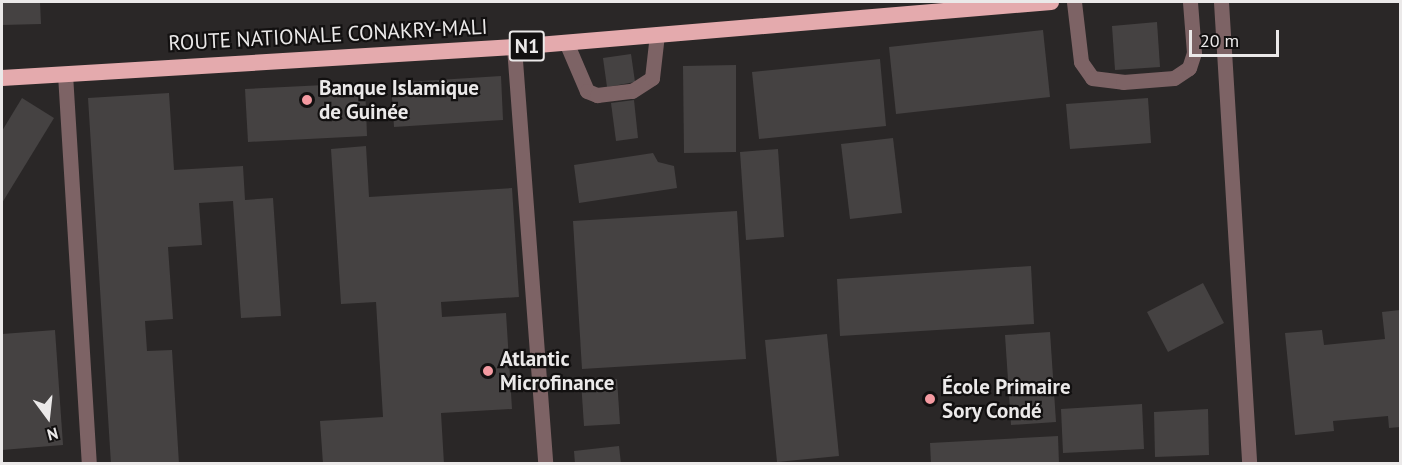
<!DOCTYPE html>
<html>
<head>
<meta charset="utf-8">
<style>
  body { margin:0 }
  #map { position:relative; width:1402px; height:465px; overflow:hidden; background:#2a2727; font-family:"PT Sans",sans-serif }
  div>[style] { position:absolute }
  .building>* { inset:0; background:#454242 }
  .service>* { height:15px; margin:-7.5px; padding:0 7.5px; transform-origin:7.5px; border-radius:7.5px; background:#7d6365 }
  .minor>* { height:15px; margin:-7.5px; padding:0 7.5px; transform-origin:7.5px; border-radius:7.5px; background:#7d6365 }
  .trunk>* { height:16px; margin:-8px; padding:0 8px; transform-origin:8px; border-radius:8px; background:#e4aaad }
  .dots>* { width:16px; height:16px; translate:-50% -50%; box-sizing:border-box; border:3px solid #121010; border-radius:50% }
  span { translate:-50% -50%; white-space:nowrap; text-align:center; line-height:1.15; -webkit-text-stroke:4.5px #121010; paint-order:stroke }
  .shield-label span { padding:2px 4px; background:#121010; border:2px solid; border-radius:4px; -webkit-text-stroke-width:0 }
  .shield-label { font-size:20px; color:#ebe9e9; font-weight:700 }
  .street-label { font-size:21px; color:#ebe9e9 }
  .poi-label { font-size:21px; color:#ebe9e9; font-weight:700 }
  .left { translate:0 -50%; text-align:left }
  .frame { position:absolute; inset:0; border:3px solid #ebe9e9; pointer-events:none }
  .north { position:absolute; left:18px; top:387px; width:60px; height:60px; -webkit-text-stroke:4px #121010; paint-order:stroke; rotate:165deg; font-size:16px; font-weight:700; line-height:24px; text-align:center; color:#ebe9e9 }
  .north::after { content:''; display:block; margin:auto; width:21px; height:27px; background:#ebe9e9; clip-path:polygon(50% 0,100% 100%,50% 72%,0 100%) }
  .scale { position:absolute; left:1189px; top:30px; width:90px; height:27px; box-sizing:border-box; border:3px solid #ebe9e9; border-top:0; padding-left:8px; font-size:18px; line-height:21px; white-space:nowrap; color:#ebe9e9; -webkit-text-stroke:4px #121010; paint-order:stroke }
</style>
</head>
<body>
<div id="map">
  <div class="building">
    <i style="clip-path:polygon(2px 2px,40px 2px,41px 24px,2px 25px)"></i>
    <i style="clip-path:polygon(1157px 22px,1160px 67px,1115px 70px,1112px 26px)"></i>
    <i style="clip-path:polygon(1043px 30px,1050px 97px,896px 114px,889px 47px)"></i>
    <i style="clip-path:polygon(631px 54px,635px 82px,607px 87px,603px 58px)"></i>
    <i style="clip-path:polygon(880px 59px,886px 126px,759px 139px,752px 72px)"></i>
    <i style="clip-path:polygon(736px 65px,736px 152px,684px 153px,683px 66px)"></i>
    <i style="clip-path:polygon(501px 76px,503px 120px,394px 127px,391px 83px)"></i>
    <i style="clip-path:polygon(365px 83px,367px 136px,248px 142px,245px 89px)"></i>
    <i style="clip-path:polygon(169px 93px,174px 170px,243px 166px,245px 200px,273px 198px,281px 316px,241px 318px,233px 201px,199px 203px,202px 245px,168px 247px,173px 319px,145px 321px,147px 351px,172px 350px,179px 464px,111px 464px,88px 98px)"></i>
    <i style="clip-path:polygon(22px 98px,54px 118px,2px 203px,2px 131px)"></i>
    <i style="clip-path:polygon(1148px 98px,1151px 143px,1070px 149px,1066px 104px)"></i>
    <i style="clip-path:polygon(634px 100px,638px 138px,616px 141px,611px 103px)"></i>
    <i style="clip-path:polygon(893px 138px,902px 213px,850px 219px,841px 144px)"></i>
    <i style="clip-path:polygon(366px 146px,369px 197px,512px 188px,519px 297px,441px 302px,442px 317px,506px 313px,512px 409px,441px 413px,444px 464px,323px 464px,320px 421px,383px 417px,376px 302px,341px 304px,331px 149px)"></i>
    <i style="clip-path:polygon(778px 149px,784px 237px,746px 240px,740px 152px)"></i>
    <i style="clip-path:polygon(653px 153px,658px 162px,674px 166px,677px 188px,579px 203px,574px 165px)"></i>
    <i style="clip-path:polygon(737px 211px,746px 359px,582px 369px,573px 221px)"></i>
    <i style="clip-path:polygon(1031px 266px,1034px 324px,840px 336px,837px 279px)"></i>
    <i style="clip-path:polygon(1203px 283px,1224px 323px,1168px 352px,1147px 312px)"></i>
    <i style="clip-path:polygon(1400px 310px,1400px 427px,1389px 428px,1388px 416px,1333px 421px,1334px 431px,1295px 435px,1285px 333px,1322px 330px,1324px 345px,1385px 339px,1382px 312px)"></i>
    <i style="clip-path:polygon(55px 330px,63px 445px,2px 450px,2px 334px)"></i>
    <i style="clip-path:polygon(1050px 332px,1056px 422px,1011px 425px,1005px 335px)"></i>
    <i style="clip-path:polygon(827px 334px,839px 456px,777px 462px,765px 340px)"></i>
    <i style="clip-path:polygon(617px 379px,620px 424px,584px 426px,581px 381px)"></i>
    <i style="clip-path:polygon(1142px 404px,1144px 449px,1063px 453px,1061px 409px)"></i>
    <i style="clip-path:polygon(1208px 409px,1209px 455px,1155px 457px,1154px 412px)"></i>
    <i style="clip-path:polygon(1058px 436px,1059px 464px,931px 464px,930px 443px)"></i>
    <i style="clip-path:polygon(619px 446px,621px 464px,575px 464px,574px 451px)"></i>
  </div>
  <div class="service">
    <i style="left:1074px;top:2px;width:60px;rotate:83.3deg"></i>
    <i style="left:1081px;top:62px;width:19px;rotate:55deg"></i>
    <i style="left:1092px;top:78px;width:31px;rotate:7deg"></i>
    <i style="left:1123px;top:82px;width:51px;rotate:-4.5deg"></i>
    <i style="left:1174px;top:78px;width:18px;rotate:-34deg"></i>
    <i style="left:1189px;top:68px;width:16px;rotate:-72deg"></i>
    <i style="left:1194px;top:53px;width:51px;rotate:-94.5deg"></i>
    <i style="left:566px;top:42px;width:53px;rotate:66.8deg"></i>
    <i style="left:587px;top:91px;width:11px;rotate:22deg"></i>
    <i style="left:597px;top:95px;width:35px;rotate:-7deg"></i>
    <i style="left:632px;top:91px;width:24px;rotate:-33deg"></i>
    <i style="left:652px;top:78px;width:44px;rotate:-83.5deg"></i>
  </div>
  <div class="minor">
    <i style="left:1221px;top:2px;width:463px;rotate:86.5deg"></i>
    <i style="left:514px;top:47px;width:418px;rotate:85.7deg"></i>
    <i style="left:65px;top:74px;width:391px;rotate:86.5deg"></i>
  </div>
  <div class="trunk">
    <i style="left:2px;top:78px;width:513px;rotate:-3.46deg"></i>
    <i style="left:514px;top:47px;width:539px;rotate:-4.79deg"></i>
  </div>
  <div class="dots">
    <i style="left:307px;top:100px;background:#f49aa1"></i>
    <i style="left:488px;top:371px;background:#f49aa1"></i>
    <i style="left:930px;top:399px;background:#f49aa1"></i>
  </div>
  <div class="shield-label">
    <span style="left:527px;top:46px">N1</span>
  </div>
  <div class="street-label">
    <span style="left:328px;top:35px;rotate:-3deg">ROUTE NATIONALE CONAKRY-MALI</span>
  </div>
  <div class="poi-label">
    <span class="left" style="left:319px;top:100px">Banque Islamique<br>de Guinée</span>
    <span class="left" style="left:500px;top:371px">Atlantic<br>Microfinance</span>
    <span class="left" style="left:942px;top:399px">École Primaire<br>Sory Condé</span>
  </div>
  <div class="frame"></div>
  <div class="north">N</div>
  <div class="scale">20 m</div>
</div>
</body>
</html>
